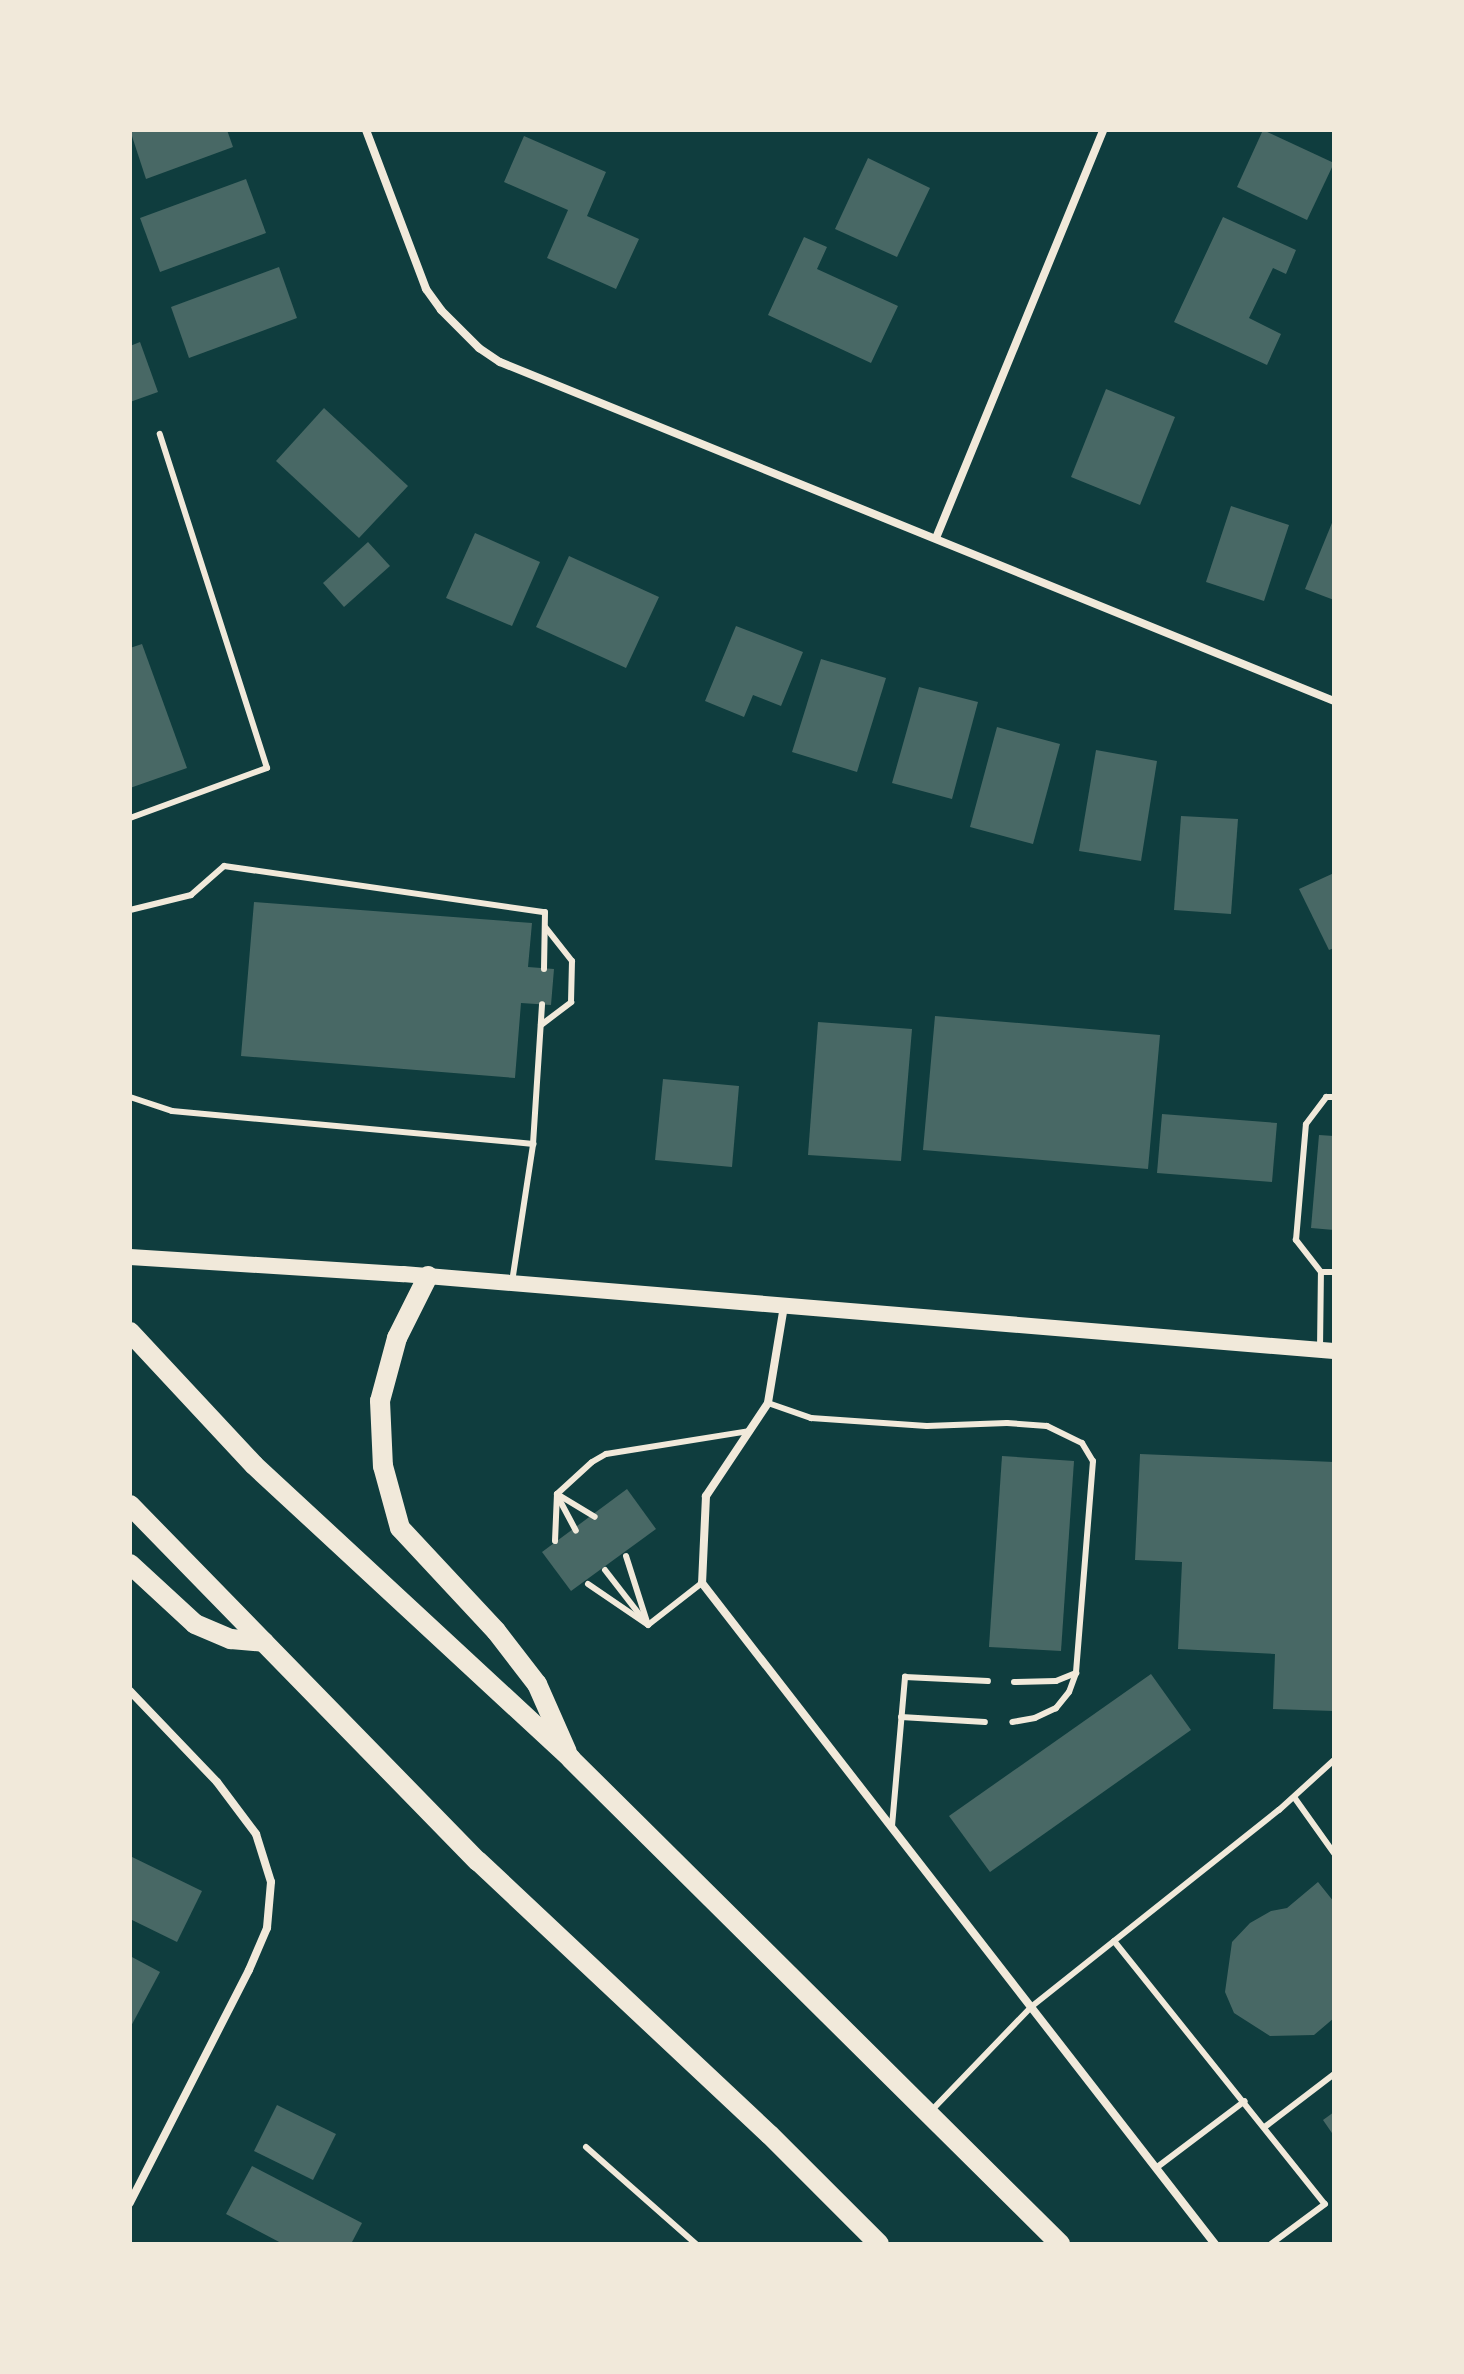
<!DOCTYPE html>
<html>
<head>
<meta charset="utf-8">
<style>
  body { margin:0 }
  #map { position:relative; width:1464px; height:2374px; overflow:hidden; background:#0f3d3e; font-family:"Asap Condensed",sans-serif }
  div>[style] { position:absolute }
  .building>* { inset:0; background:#486865 }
  .service>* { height:6px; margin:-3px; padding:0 3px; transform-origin:3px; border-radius:3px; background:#f1e9da }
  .minor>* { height:8px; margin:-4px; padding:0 4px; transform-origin:4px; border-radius:4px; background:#f1e9da }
  .secondary>* { height:16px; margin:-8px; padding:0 8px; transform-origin:8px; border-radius:8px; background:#f1e9da }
  .primary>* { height:20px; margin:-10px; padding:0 10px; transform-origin:10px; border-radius:10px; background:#f1e9da }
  span { translate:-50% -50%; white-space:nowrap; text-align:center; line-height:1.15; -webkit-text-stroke:8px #f1e9da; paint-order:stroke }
  .frame { position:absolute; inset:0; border:132px solid #f1e9da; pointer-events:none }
</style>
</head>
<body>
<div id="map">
  <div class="building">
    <i style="clip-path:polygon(130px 130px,227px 130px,233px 147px,146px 179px)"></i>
    <i style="clip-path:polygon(1263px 130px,1334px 163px,1307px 220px,1237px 187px)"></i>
    <i style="clip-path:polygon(524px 136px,606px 172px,587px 216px,639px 239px,616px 289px,547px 258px,568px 210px,504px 182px)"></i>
    <i style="clip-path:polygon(868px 158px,930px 188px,897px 257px,835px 229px)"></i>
    <i style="clip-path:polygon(246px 179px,266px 233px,160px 272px,140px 218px)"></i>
    <i style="clip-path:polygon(1223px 217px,1296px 250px,1286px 274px,1273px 268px,1249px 318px,1281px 334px,1267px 365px,1174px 322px)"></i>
    <i style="clip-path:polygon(804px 237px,827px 247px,817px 269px,898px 306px,871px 363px,768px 315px)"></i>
    <i style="clip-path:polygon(279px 267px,297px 318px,189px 358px,171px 307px)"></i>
    <i style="clip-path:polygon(140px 342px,158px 392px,130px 402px,130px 346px)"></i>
    <i style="clip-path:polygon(1106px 389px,1175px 417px,1140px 505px,1071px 477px)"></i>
    <i style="clip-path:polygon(324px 408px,408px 486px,359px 538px,276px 461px)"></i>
    <i style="clip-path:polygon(1231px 506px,1289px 525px,1264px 601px,1206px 582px)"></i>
    <i style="clip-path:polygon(1334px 518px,1334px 600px,1305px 589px)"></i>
    <i style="clip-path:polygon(475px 533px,540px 562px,512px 626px,446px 598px)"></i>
    <i style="clip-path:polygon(368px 542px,390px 566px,344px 607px,323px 583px)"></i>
    <i style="clip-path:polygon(569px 556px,659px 597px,626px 668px,536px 627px)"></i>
    <i style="clip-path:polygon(736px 626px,803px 652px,781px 706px,753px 695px,744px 717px,705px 701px)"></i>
    <i style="clip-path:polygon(142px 644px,187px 768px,130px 788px,130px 648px)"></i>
    <i style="clip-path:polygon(821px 659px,886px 678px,857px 772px,792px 752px)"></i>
    <i style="clip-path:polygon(919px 687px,978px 702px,952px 799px,892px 783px)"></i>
    <i style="clip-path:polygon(997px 727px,1060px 744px,1033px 844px,970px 827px)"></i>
    <i style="clip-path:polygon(1096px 750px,1157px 761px,1141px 861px,1079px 851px)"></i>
    <i style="clip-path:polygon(1181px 816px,1238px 819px,1231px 914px,1174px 910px)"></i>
    <i style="clip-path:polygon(1334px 873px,1334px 948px,1329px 950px,1299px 889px)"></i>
    <i style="clip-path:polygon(254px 902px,532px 923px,528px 967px,554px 969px,551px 1005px,521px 1003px,515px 1078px,241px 1056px)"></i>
    <i style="clip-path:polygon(935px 1016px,1160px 1035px,1148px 1169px,923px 1150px)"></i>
    <i style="clip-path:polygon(818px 1022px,912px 1029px,901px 1161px,808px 1155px)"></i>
    <i style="clip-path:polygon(663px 1079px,739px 1086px,732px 1167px,655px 1160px)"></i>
    <i style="clip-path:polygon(1162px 1114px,1277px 1123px,1272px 1182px,1157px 1173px)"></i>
    <i style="clip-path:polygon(1319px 1135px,1334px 1136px,1334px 1230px,1311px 1228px)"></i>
    <i style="clip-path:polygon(1140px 1454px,1334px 1462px,1334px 1711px,1273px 1709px,1275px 1654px,1178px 1649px,1182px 1562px,1135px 1560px)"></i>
    <i style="clip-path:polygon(1002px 1456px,1074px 1461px,1061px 1651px,989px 1647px)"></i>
    <i style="clip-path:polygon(627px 1489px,656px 1529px,571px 1591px,542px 1552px)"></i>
    <i style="clip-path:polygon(1151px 1674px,1191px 1730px,990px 1872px,949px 1816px)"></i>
    <i style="clip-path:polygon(130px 1856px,202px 1891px,177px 1942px,130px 1919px)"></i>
    <i style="clip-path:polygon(1318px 1882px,1334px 1902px,1334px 2018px,1314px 2035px,1270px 2036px,1234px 2013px,1225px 1992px,1232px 1942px,1250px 1923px,1271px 1911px,1287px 1908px)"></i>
    <i style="clip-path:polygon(130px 1956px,160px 1972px,130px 2028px)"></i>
    <i style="clip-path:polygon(277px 2105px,336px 2134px,313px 2180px,254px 2151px)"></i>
    <i style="clip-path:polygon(1334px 2112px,1334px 2136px,1323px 2120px)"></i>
    <i style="clip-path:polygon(252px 2166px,362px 2223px,351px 2244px,283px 2244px,226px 2214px)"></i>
  </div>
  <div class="service">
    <i style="left:130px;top:818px;width:146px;rotate:-20.1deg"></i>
    <i style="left:267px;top:768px;width:351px;rotate:-107.8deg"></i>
    <i style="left:130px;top:910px;width:63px;rotate:-13.8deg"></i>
    <i style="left:191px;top:895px;width:44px;rotate:-41.3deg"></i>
    <i style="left:224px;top:866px;width:324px;rotate:8.2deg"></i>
    <i style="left:545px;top:912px;width:57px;rotate:91deg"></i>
    <i style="left:541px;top:1025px;width:38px;rotate:-37deg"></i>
    <i style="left:571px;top:1002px;width:41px;rotate:-88.6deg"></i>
    <i style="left:572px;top:961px;width:42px;rotate:-128.2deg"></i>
    <i style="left:130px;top:1097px;width:44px;rotate:18.4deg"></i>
    <i style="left:172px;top:1111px;width:363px;rotate:5.2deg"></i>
    <i style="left:1321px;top:1272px;width:13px"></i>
    <i style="left:512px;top:1282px;width:140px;rotate:-81.3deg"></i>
    <i style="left:533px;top:1144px;width:140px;rotate:-86.3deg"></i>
    <i style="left:1320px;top:1349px;width:77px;rotate:-89.3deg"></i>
    <i style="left:1321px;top:1272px;width:41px;rotate:-128deg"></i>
    <i style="left:1296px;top:1240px;width:116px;rotate:-85.1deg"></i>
    <i style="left:1306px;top:1124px;width:34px;rotate:-53deg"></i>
    <i style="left:1326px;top:1097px;width:8px"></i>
    <i style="left:768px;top:1403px;width:46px;rotate:19.2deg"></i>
    <i style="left:811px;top:1418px;width:116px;rotate:3.9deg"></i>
    <i style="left:927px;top:1426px;width:80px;rotate:-2.1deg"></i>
    <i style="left:1007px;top:1423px;width:40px;rotate:4.3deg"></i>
    <i style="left:1047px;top:1426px;width:39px;rotate:26deg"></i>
    <i style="left:1082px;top:1443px;width:21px;rotate:59deg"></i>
    <i style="left:1093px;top:1461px;width:213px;rotate:94.6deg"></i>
    <i style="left:1076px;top:1673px;width:20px;rotate:110deg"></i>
    <i style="left:1069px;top:1692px;width:21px;rotate:129deg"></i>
    <i style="left:1056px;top:1708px;width:23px;rotate:155deg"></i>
    <i style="left:1035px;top:1718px;width:23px;rotate:170deg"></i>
    <i style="left:557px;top:1494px;width:44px;rotate:31.2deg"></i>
    <i style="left:558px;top:1497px;width:38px;rotate:62deg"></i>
    <i style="left:555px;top:1541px;width:47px;rotate:-87.6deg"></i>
    <i style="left:557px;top:1494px;width:47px;rotate:-42.4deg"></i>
    <i style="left:592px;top:1462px;width:16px;rotate:-30deg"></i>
    <i style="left:606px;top:1454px;width:146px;rotate:-9.1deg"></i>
    <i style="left:626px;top:1556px;width:72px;rotate:72.3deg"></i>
    <i style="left:605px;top:1570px;width:62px;rotate:52.2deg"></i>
    <i style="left:588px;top:1584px;width:73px;rotate:34.3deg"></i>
    <i style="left:648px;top:1625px;width:68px;rotate:-37.9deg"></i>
    <i style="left:1014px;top:1682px;width:42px;rotate:-1.4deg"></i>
    <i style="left:1056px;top:1681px;width:22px;rotate:-22deg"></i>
    <i style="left:901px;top:1717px;width:84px;rotate:3.4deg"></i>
    <i style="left:1294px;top:1797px;width:69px;rotate:54.5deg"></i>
    <i style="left:892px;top:1826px;width:150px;rotate:-85deg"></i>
    <i style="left:905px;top:1677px;width:83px;rotate:2.8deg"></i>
    <i style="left:1114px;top:1941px;width:337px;rotate:51.3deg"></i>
    <i style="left:1325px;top:2204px;width:67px;rotate:143.5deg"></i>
    <i style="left:932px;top:2110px;width:143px;rotate:-46.1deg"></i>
    <i style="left:1031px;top:2007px;width:317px;rotate:-38.5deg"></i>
    <i style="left:1279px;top:1810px;width:74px;rotate:-42.3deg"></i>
    <i style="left:1266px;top:2126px;width:86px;rotate:-37.4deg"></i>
    <i style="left:586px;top:2147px;width:147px;rotate:41.4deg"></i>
    <i style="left:1156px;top:2168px;width:111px;rotate:-37deg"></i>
  </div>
  <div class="minor">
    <i style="left:366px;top:130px;width:170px;rotate:69.3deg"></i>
    <i style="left:426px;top:289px;width:26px;rotate:54deg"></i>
    <i style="left:441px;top:310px;width:54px;rotate:45deg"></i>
    <i style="left:479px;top:348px;width:25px;rotate:34deg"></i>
    <i style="left:500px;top:362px;width:900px;rotate:22.12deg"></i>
    <i style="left:936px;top:538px;width:441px;rotate:-67.7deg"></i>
    <i style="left:784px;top:1306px;width:98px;rotate:99.4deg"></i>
    <i style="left:768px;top:1403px;width:112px;rotate:123.7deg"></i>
    <i style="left:706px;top:1496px;width:87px;rotate:92.6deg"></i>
    <i style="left:702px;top:1583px;width:837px;rotate:52.19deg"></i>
    <i style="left:130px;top:1691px;width:126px;rotate:46.3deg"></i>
    <i style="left:217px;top:1782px;width:65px;rotate:53.1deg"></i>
    <i style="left:256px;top:1834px;width:50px;rotate:72.6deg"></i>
    <i style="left:271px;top:1882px;width:46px;rotate:95deg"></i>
    <i style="left:267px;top:1928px;width:46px;rotate:113.2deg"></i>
    <i style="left:249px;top:1970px;width:262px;rotate:117.1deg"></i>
  </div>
  <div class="secondary">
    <i style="left:130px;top:1257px;width:274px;rotate:3.6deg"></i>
    <i style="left:403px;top:1274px;width:934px;rotate:4.73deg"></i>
  </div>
  <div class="primary">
    <i style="left:428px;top:1276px;width:69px;rotate:116.6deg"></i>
    <i style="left:397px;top:1338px;width:65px;rotate:105.1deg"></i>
    <i style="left:380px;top:1401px;width:65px;rotate:87.4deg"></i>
    <i style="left:383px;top:1466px;width:64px;rotate:74.7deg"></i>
    <i style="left:400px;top:1528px;width:141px;rotate:47deg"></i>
    <i style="left:496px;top:1631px;width:67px;rotate:52.3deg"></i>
    <i style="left:537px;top:1684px;width:74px;rotate:66.2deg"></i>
    <i style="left:130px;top:1332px;width:182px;rotate:47deg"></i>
    <i style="left:254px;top:1465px;width:432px;rotate:42.8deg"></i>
    <i style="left:571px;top:1759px;width:689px;rotate:44.76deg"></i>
    <i style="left:130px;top:1505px;width:498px;rotate:45.7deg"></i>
    <i style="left:478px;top:1861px;width:400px;rotate:43.2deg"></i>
    <i style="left:770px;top:2135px;width:154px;rotate:45deg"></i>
    <i style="left:130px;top:1564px;width:88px;rotate:42.7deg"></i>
    <i style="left:195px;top:1624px;width:39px;rotate:23deg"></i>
    <i style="left:231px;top:1639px;width:33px;rotate:5deg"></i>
  </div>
  <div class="frame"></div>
</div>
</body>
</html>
